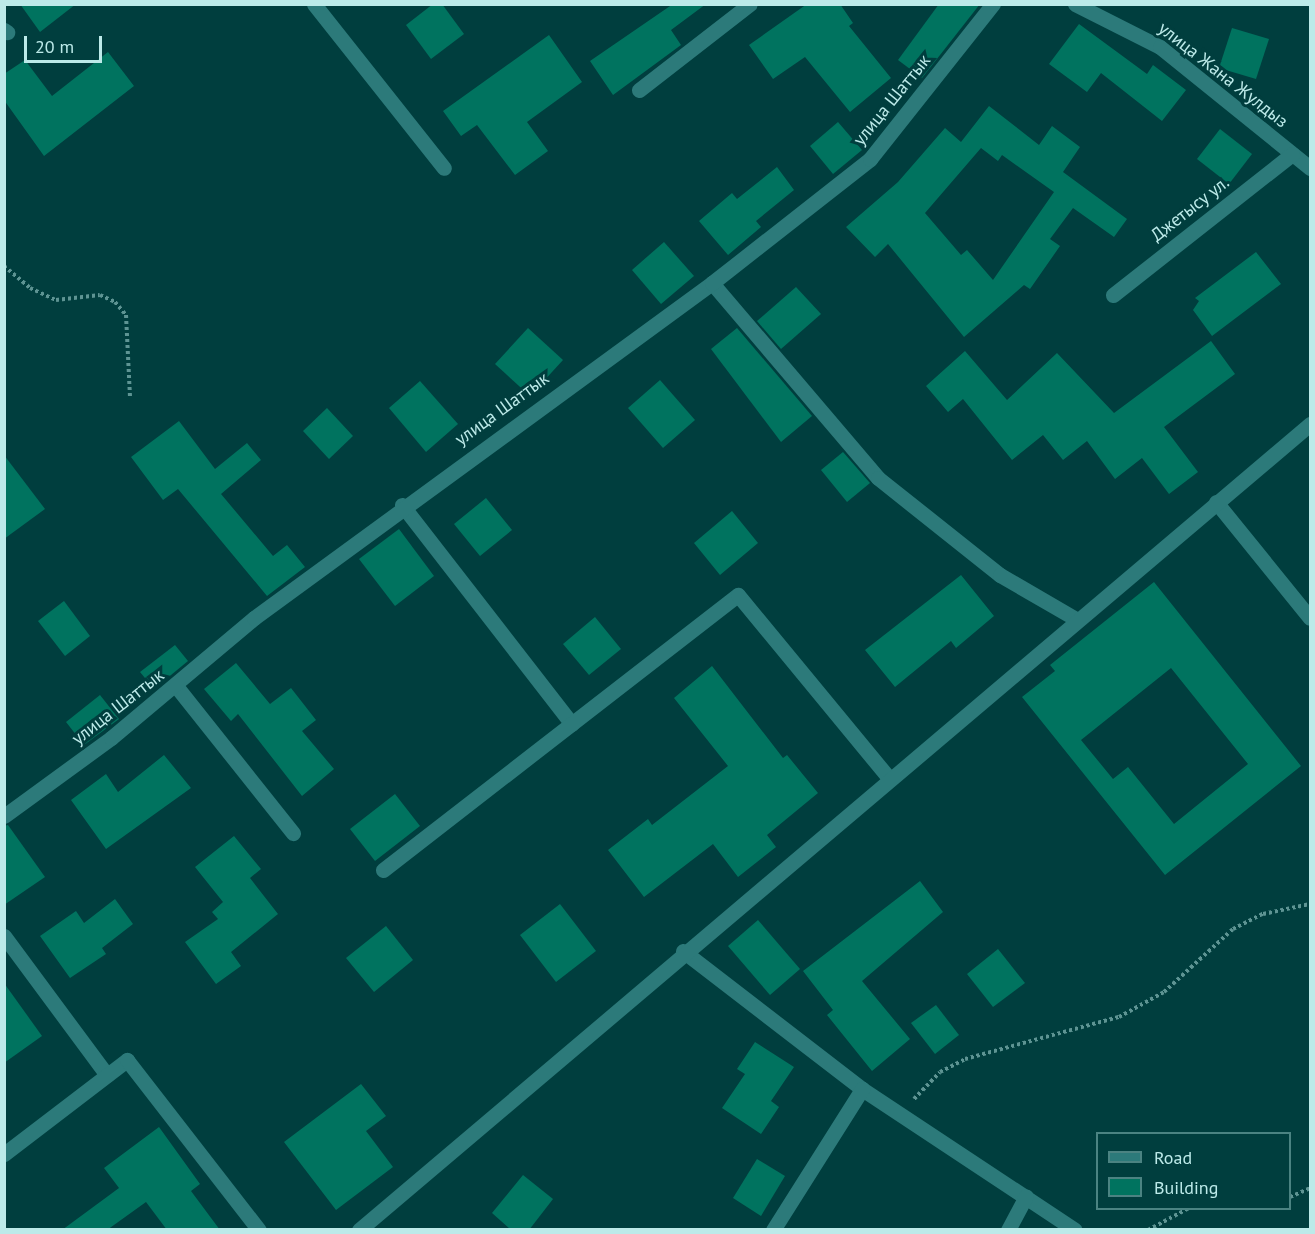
<!DOCTYPE html>
<html>
<head>
<meta charset="utf-8">
<style>
  body { margin:0 }
  #map { position:relative; width:1315px; height:1234px; overflow:hidden; background:#003e3e; font-family:"PT Sans",sans-serif }
  div>[style] { position:absolute }
  .building>* { inset:0; background:#00735f }
  .path>* { height:4px; margin-top:-2px; transform-origin:0; background:repeating-linear-gradient(90deg,#5e9493 0 3px,transparent 0 6px) }
  .minor>* { height:15px; margin:-7.5px; padding:0 7.5px; transform-origin:7.5px; border-radius:7.5px; background:#2c7a7a }
  span { translate:-50% -50%; white-space:nowrap; text-align:center; line-height:1.15; -webkit-text-stroke:6px #003e3e; paint-order:stroke }
  .street-label { font-size:18px; color:#bceae9 }
  .frame { position:absolute; inset:0; border:6px solid #bceae9; pointer-events:none }
  .legend { position:absolute; left:1096px; top:1132px; width:195px; height:78px; box-sizing:border-box; background:#003e3e; border:2px solid #4b8382; margin:0; padding:8px 10px; list-style:none; font-size:18px; color:#bceae9 }
  .legend li { display:flex; align-items:center; gap:12px; height:30px }
  .legend b { width:30px; border:2px solid #4b8382 }
  .scale { position:absolute; left:24px; top:36px; width:78px; height:27px; box-sizing:border-box; border:3px solid #bceae9; border-top:0; padding-left:8px; font-size:18px; line-height:21px; white-space:nowrap; color:#bceae9; -webkit-text-stroke:4px #003e3e; paint-order:stroke }
</style>
</head>
<body>
<div id="map">
  <div class="building">
    <i style="clip-path:polygon(20px 4px,76px 4px,40px 32px)"></i>
    <i style="clip-path:polygon(433px 4px,442px 4px,464px 34px,431px 59px,406px 25px)"></i>
    <i style="clip-path:polygon(673px 4px,706px 4px,671px 30px,681px 45px,613px 95px,590px 61px)"></i>
    <i style="clip-path:polygon(807px 4px,840px 4px,853px 23px,849px 26px,891px 78px,850px 112px,805px 57px,773px 79px,749px 45px)"></i>
    <i style="clip-path:polygon(939px 4px,980px 4px,922px 78px,898px 60px)"></i>
    <i style="clip-path:polygon(1079px 24px,1147px 74px,1153px 65px,1186px 90px,1162px 121px,1101px 73px,1087px 92px,1049px 64px)"></i>
    <i style="clip-path:polygon(1232px 28px,1269px 39px,1256px 79px,1219px 68px)"></i>
    <i style="clip-path:polygon(549px 35px,582px 82px,527px 122px,548px 151px,515px 175px,477px 125px,461px 136px,443px 111px)"></i>
    <i style="clip-path:polygon(108px 52px,134px 86px,44px 156px,4px 100px,4px 74px,25px 60px,52px 96px)"></i>
    <i style="clip-path:polygon(evenodd,989px 106px,1039px 145px,1052px 126px,1080px 147px,1063px 172px,1127px 219px,1114px 237px,1073px 208px,1050px 239px,1060px 246px,1030px 289px,1024px 285px,964px 337px,888px 244px,875px 257px,846px 227px,898px 182px,945px 128px,961px 142px,989px 106px,981px 148px,998px 161px,1002px 155px,1054px 192px,993px 280px,967px 250px,961px 255px,925px 213px,981px 148px)"></i>
    <i style="clip-path:polygon(838px 122px,862px 150px,833px 174px,810px 146px)"></i>
    <i style="clip-path:polygon(1220px 129px,1252px 154px,1229px 184px,1197px 159px)"></i>
    <i style="clip-path:polygon(777px 167px,794px 190px,756px 221px,761px 227px,728px 255px,699px 221px,732px 193px,737px 199px)"></i>
    <i style="clip-path:polygon(664px 242px,694px 276px,661px 304px,632px 270px)"></i>
    <i style="clip-path:polygon(1256px 252px,1281px 284px,1212px 336px,1193px 310px,1199px 301px,1195px 298px)"></i>
    <i style="clip-path:polygon(796px 287px,821px 314px,781px 349px,757px 321px)"></i>
    <i style="clip-path:polygon(528px 328px,563px 360px,530px 396px,495px 364px)"></i>
    <i style="clip-path:polygon(737px 328px,812px 416px,781px 442px,711px 349px)"></i>
    <i style="clip-path:polygon(1211px 341px,1235px 374px,1164px 427px,1198px 472px,1169px 494px,1142px 458px,1115px 479px,1087px 441px,1063px 460px,1043px 435px,1012px 460px,963px 399px,948px 412px,926px 386px,965px 351px,1007px 400px,1057px 353px,1114px 413px)"></i>
    <i style="clip-path:polygon(660px 380px,695px 420px,663px 448px,628px 408px)"></i>
    <i style="clip-path:polygon(420px 381px,458px 424px,426px 452px,389px 408px)"></i>
    <i style="clip-path:polygon(327px 408px,353px 436px,329px 459px,303px 431px)"></i>
    <i style="clip-path:polygon(179px 421px,215px 469px,247px 443px,261px 460px,221px 494px,273px 556px,287px 545px,305px 567px,267px 596px,178px 489px,163px 500px,131px 457px)"></i>
    <i style="clip-path:polygon(843px 452px,870px 483px,847px 502px,821px 470px)"></i>
    <i style="clip-path:polygon(4px 455px,45px 509px,4px 539px)"></i>
    <i style="clip-path:polygon(486px 498px,512px 530px,480px 556px,454px 524px)"></i>
    <i style="clip-path:polygon(732px 511px,758px 543px,720px 575px,694px 543px)"></i>
    <i style="clip-path:polygon(399px 529px,434px 576px,395px 606px,359px 559px)"></i>
    <i style="clip-path:polygon(961px 575px,994px 616px,956px 648px,951px 641px,895px 687px,865px 650px)"></i>
    <i style="clip-path:polygon(evenodd,1154px 582px,1301px 766px,1165px 875px,1022px 697px,1055px 671px,1050px 665px,1154px 582px,1171px 668px,1248px 764px,1174px 824px,1128px 767px,1113px 779px,1081px 740px,1171px 668px)"></i>
    <i style="clip-path:polygon(64px 601px,90px 636px,65px 656px,38px 621px)"></i>
    <i style="clip-path:polygon(595px 617px,621px 649px,589px 675px,563px 644px)"></i>
    <i style="clip-path:polygon(175px 645px,188px 661px,154px 689px,140px 672px)"></i>
    <i style="clip-path:polygon(236px 663px,270px 704px,291px 688px,316px 720px,302px 731px,334px 769px,302px 796px,238px 714px,231px 721px,204px 689px)"></i>
    <i style="clip-path:polygon(712px 666px,783px 758px,787px 755px,818px 793px,767px 835px,776px 847px,738px 877px,713px 844px,644px 897px,608px 850px,648px 819px,652px 825px,728px 766px,674px 698px)"></i>
    <i style="clip-path:polygon(100px 695px,119px 719px,84px 745px,66px 722px)"></i>
    <i style="clip-path:polygon(164px 755px,191px 788px,106px 849px,71px 800px,106px 774px,118px 792px)"></i>
    <i style="clip-path:polygon(395px 794px,420px 826px,375px 861px,350px 829px)"></i>
    <i style="clip-path:polygon(8px 825px,45px 877px,4px 905px,4px 826px)"></i>
    <i style="clip-path:polygon(234px 836px,261px 869px,250px 878px,278px 914px,231px 952px,241px 966px,216px 984px,185px 942px,218px 919px,212px 912px,223px 902px,195px 867px)"></i>
    <i style="clip-path:polygon(920px 881px,943px 912px,862px 981px,910px 1039px,872px 1071px,827px 1015px,833px 1010px,803px 971px)"></i>
    <i style="clip-path:polygon(115px 899px,133px 924px,102px 948px,106px 954px,70px 978px,40px 936px,76px 911px,84px 923px)"></i>
    <i style="clip-path:polygon(560px 904px,596px 951px,556px 982px,520px 935px)"></i>
    <i style="clip-path:polygon(758px 920px,800px 969px,770px 995px,728px 946px)"></i>
    <i style="clip-path:polygon(386px 926px,413px 960px,374px 992px,346px 958px)"></i>
    <i style="clip-path:polygon(998px 949px,1025px 983px,993px 1007px,967px 974px)"></i>
    <i style="clip-path:polygon(4px 983px,42px 1036px,4px 1063px)"></i>
    <i style="clip-path:polygon(936px 1005px,959px 1035px,935px 1054px,911px 1023px)"></i>
    <i style="clip-path:polygon(755px 1042px,794px 1067px,771px 1101px,779px 1107px,761px 1134px,722px 1108px,745px 1074px,737px 1069px)"></i>
    <i style="clip-path:polygon(361px 1084px,386px 1116px,366px 1131px,393px 1167px,336px 1210px,284px 1142px)"></i>
    <i style="clip-path:polygon(159px 1127px,200px 1184px,191px 1191px,220px 1230px,167px 1230px,146px 1202px,107px 1230px,62px 1230px,119px 1188px,104px 1168px)"></i>
    <i style="clip-path:polygon(757px 1159px,785px 1176px,761px 1216px,733px 1198px)"></i>
    <i style="clip-path:polygon(523px 1175px,553px 1199px,529px 1230px,511px 1230px,492px 1213px)"></i>
  </div>
  <div class="path">
    <i style="left:4px;top:266px;width:34px;rotate:40deg"></i>
    <i style="left:30px;top:288px;width:29px;rotate:25deg"></i>
    <i style="left:56px;top:300px;width:44px;rotate:-6.5deg"></i>
    <i style="left:100px;top:295px;width:17px;rotate:25deg"></i>
    <i style="left:115px;top:302px;width:17px;rotate:50deg"></i>
    <i style="left:126px;top:315px;width:82px;rotate:87.2deg"></i>
    <i style="left:914px;top:1099px;width:37px;rotate:-46deg"></i>
    <i style="left:940px;top:1072px;width:28px;rotate:-27deg"></i>
    <i style="left:965px;top:1059px;width:160px;rotate:-15.3deg"></i>
    <i style="left:1119px;top:1017px;width:51px;rotate:-29.1deg"></i>
    <i style="left:1164px;top:992px;width:93px;rotate:-42.4deg"></i>
    <i style="left:1233px;top:929px;width:34px;rotate:-27deg"></i>
    <i style="left:1263px;top:914px;width:48px;rotate:-12deg"></i>
    <i style="left:1290px;top:1197px;width:22px;rotate:-24deg"></i>
    <i style="left:1148px;top:1230px;width:47px;rotate:-28.2deg"></i>
  </div>
  <div class="minor">
    <i style="left:314px;top:4px;width:209px;rotate:51.6deg"></i>
    <i style="left:1075px;top:4px;width:95px;rotate:26.8deg"></i>
    <i style="left:1160px;top:47px;width:193px;rotate:38.9deg"></i>
    <i style="left:4px;top:30px;width:4px;rotate:34deg"></i>
    <i style="left:639px;top:90px;width:140px;rotate:-37.8deg"></i>
    <i style="left:712px;top:283px;width:256px;rotate:49.6deg"></i>
    <i style="left:878px;top:478px;width:156px;rotate:38.5deg"></i>
    <i style="left:1000px;top:575px;width:88px;rotate:30.1deg"></i>
    <i style="left:1113px;top:295px;width:228px;rotate:-38.2deg"></i>
    <i style="left:1216px;top:502px;width:149px;rotate:51deg"></i>
    <i style="left:402px;top:505px;width:277px;rotate:52.2deg"></i>
    <i style="left:176px;top:686px;width:188px;rotate:51.5deg"></i>
    <i style="left:4px;top:816px;width:132px;rotate:-36.1deg"></i>
    <i style="left:111px;top:738px;width:187px;rotate:-40deg"></i>
    <i style="left:254px;top:618px;width:567px;rotate:-36.18deg"></i>
    <i style="left:712px;top:283px;width:201px;rotate:-38.1deg"></i>
    <i style="left:870px;top:159px;width:198px;rotate:-51.6deg"></i>
    <i style="left:383px;top:870px;width:449px;rotate:-37.8deg"></i>
    <i style="left:738px;top:595px;width:236px;rotate:50.5deg"></i>
    <i style="left:4px;top:936px;width:173px;rotate:53.5deg"></i>
    <i style="left:683px;top:951px;width:226px;rotate:37.6deg"></i>
    <i style="left:862px;top:1089px;width:255px;rotate:33.5deg"></i>
    <i style="left:4px;top:1154px;width:155px;rotate:-37.4deg"></i>
    <i style="left:127px;top:1060px;width:215px;rotate:52.2deg"></i>
    <i style="left:359px;top:1230px;width:1247px;rotate:-40.28deg"></i>
    <i style="left:773px;top:1230px;width:167px;rotate:-57.7deg"></i>
    <i style="left:1008px;top:1230px;width:38px;rotate:-62deg"></i>
  </div>
  <div class="street-label">
    <span style="left:1223px;top:75px;rotate:38deg">улица Жана Жулдыз</span>
    <span style="left:892px;top:100px;rotate:-51deg">улица Шаттык</span>
    <span style="left:1190px;top:209px;rotate:-38deg">Джетысу ул.</span>
    <span style="left:502px;top:409px;rotate:-36deg">улица Шаттык</span>
    <span style="left:118px;top:707px;rotate:-38deg">улица Шаттык</span>
  </div>
  <div class="frame"></div>
  <ul class="legend">
  <li><b style="height:8px;background:#2c7a7a"></b>Road</li>
  <li><b style="height:16px;background:#00735f"></b>Building</li>
  </ul>
  <div class="scale">20 m</div>
</div>
</body>
</html>
